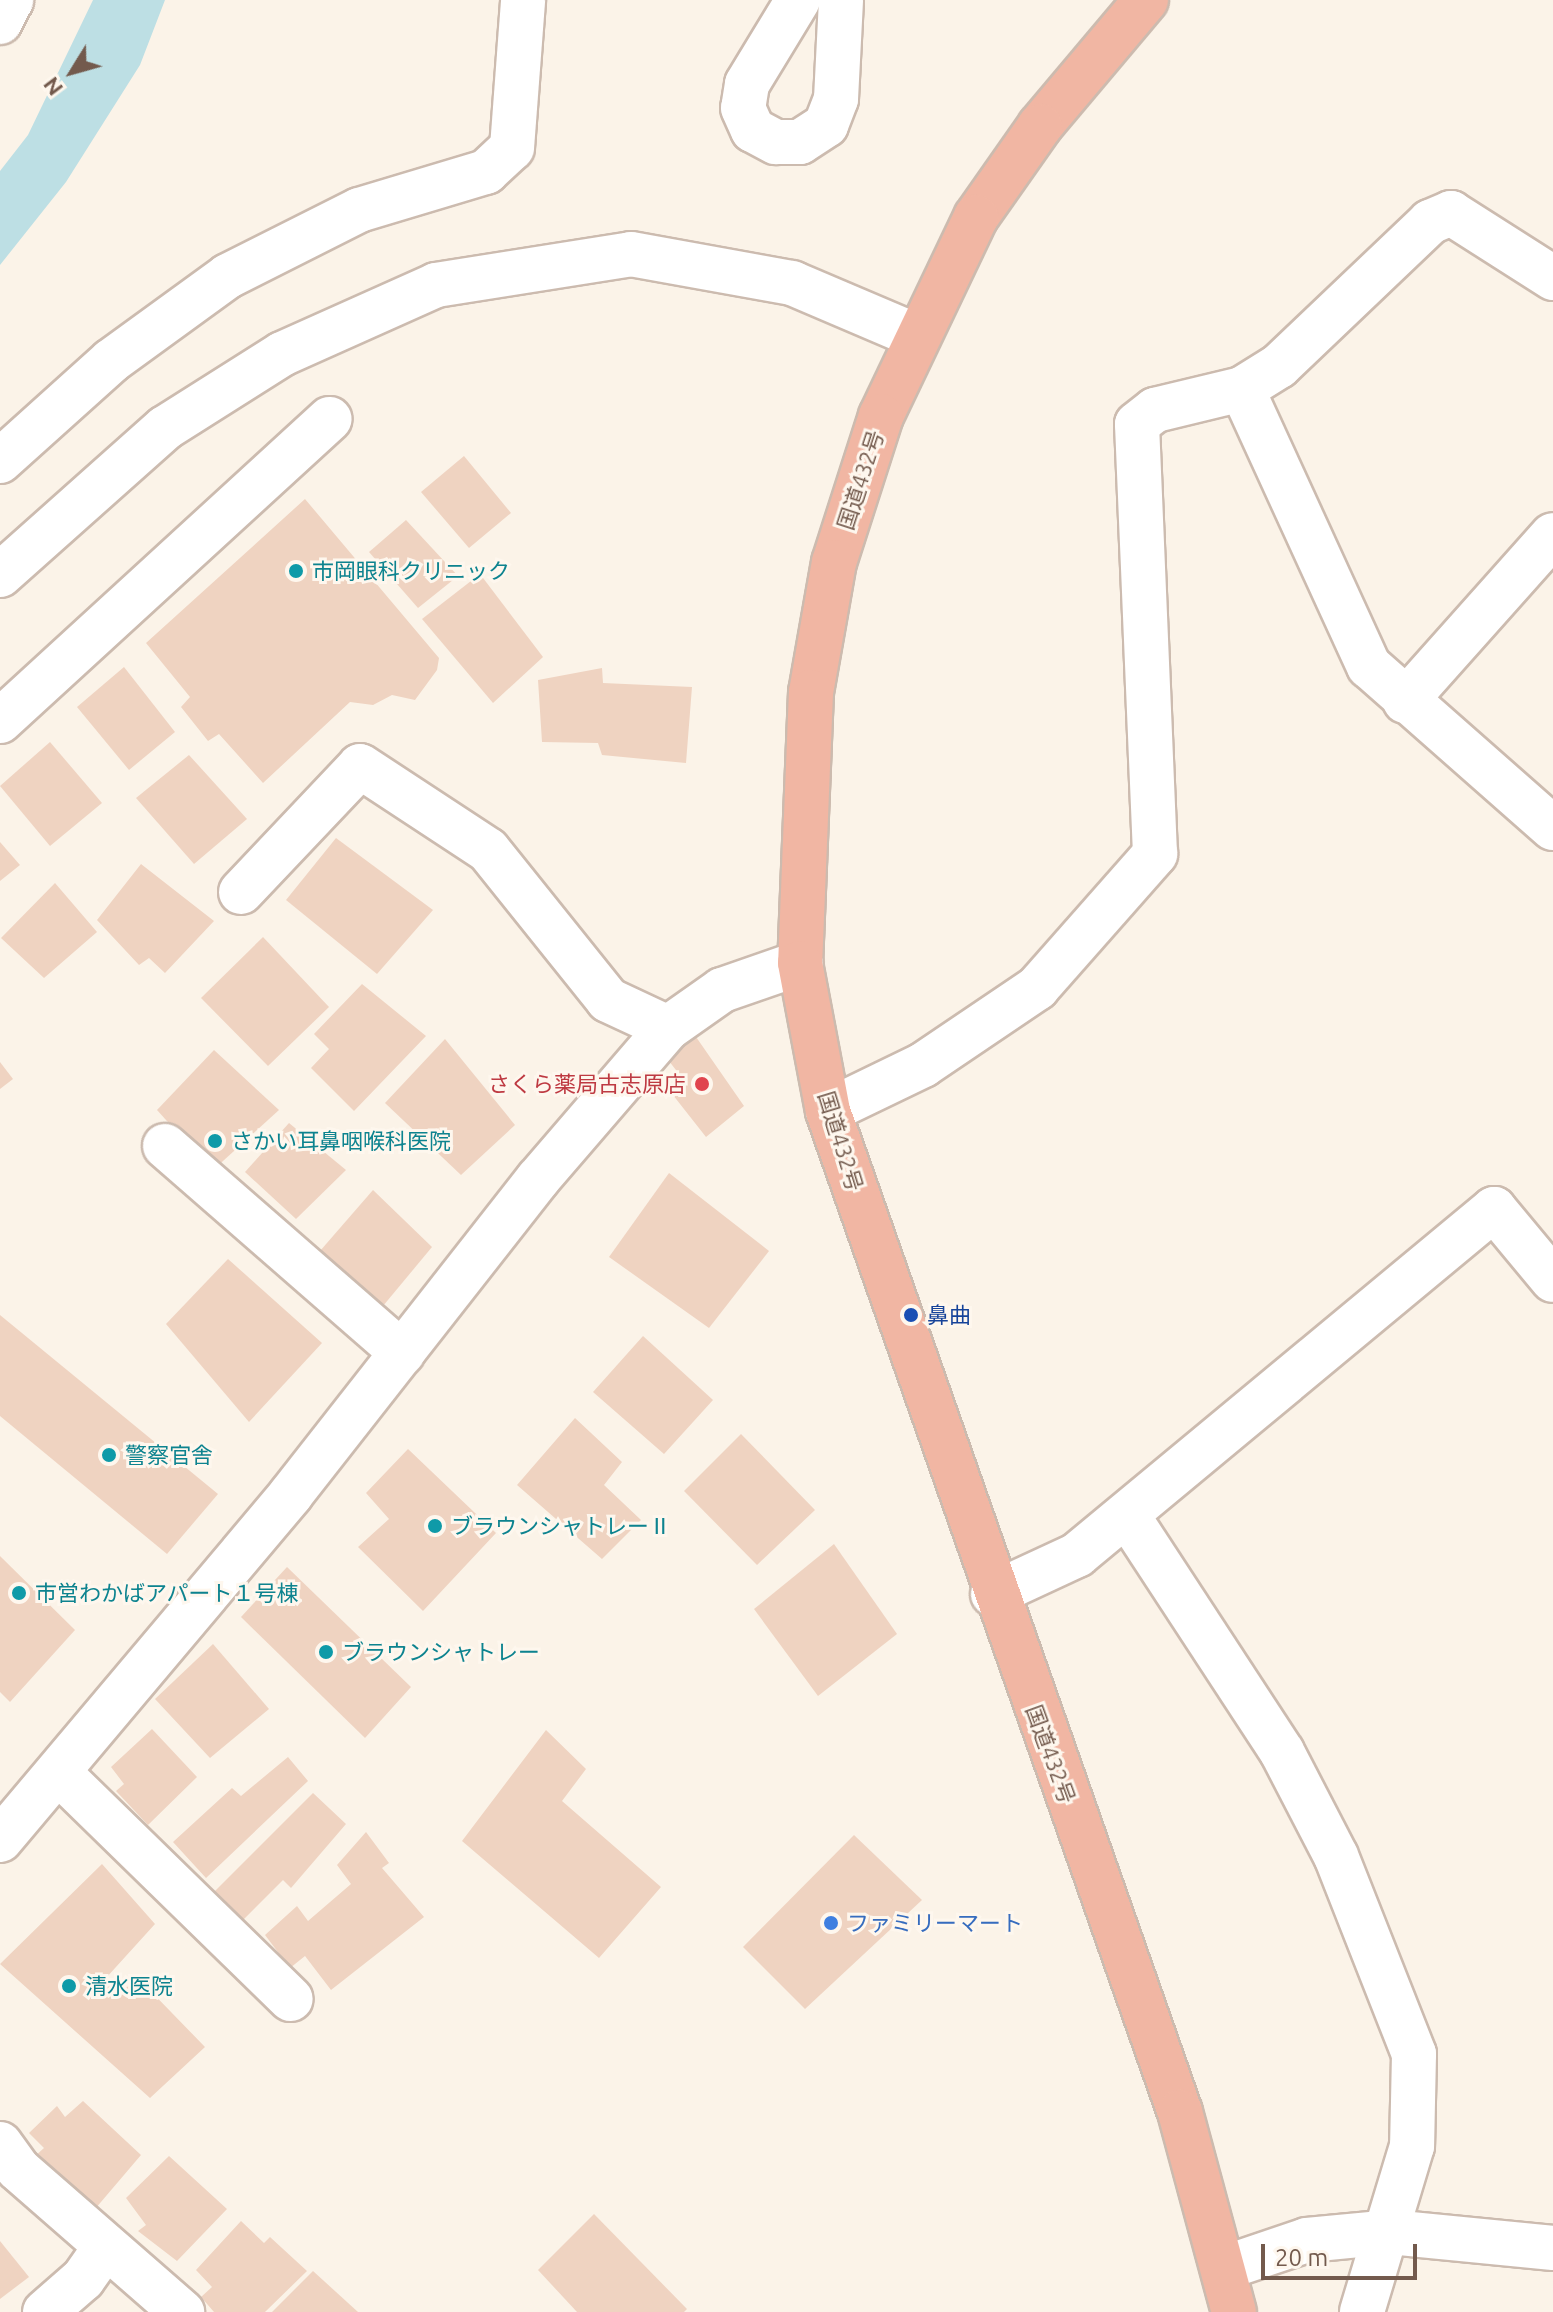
<!DOCTYPE html>
<html>
<head>
<meta charset="utf-8">
<style>
  body { margin:0 }
  #map { position:relative; width:1553px; height:2312px; overflow:hidden; background:#fbf3e8; font-family:Ubuntu,"Noto Sans JP",sans-serif }
  div>[style] { position:absolute }
  .water>* { inset:0; background:#bddfe4 }
  .building>* { inset:0; background:#efd3c1 }
  .roads { filter:drop-shadow(2px 0 #ccbbaf) drop-shadow(-2px 0 #ccbbaf) drop-shadow(0 2px #ccbbaf) drop-shadow(0 -2px #ccbbaf) }
  .minor>* { height:44px; margin:-22px; padding:0 22px; transform-origin:22px; border-radius:22px; background:#fff }
  .highway>* { height:44px; margin:-22px; padding:0 22px; transform-origin:22px; border-radius:22px; background:#f1b6a3 }
  .dots>* { width:22px; height:22px; translate:-50% -50%; box-sizing:border-box; border:4px solid #fef7ee; border-radius:50% }
  span { translate:-50% -50%; white-space:nowrap; text-align:center; line-height:1.15; -webkit-text-stroke:6px #fef7ee; paint-order:stroke }
  .street-label { font-size:22px; color:#735a4d }
  .culture-label { font-size:22px; color:#0d838f }
  .left { translate:0 -50%; text-align:left }
  .health-label { font-size:22px; color:#be3a42 }
  .right { translate:-100% -50%; text-align:right }
  .transit-label { font-size:22px; color:#164399 }
  .shop-label { font-size:22px; color:#366cbe }
  .north { position:absolute; left:32px; top:32px; width:80px; height:80px; -webkit-text-stroke:6px #fef7ee; paint-order:stroke; rotate:233deg; font-size:22px; font-weight:700; line-height:32px; text-align:center; color:#735a4d }
  .north::after { content:''; display:block; margin:auto; width:28px; height:36px; background:#735a4d; clip-path:polygon(50% 0,100% 100%,50% 72%,0 100%) }
  .scale { position:absolute; left:1261px; top:2244px; width:156px; height:36px; box-sizing:border-box; border:4px solid #735a4d; border-top:0; padding-left:10px; font-size:24px; line-height:28px; white-space:nowrap; color:#735a4d; -webkit-text-stroke:6px #fef7ee; paint-order:stroke }
</style>
</head>
<body>
<div id="map">
  <div class="water">
    <i style="clip-path:polygon(93px 0,165px 0,140px 65px,66px 182px,0 265px,0 171px,28px 135px)"></i>
  </div>
  <div class="building">
    <i style="clip-path:polygon(464px 456px,511px 513px,469px 548px,421px 492px)"></i>
    <i style="clip-path:polygon(305px 499px,439px 658px,437px 670px,415px 700px,392px 695px,373px 705px,350px 702px,263px 783px,219px 734px,208px 741px,181px 707px,190px 697px,146px 643px)"></i>
    <i style="clip-path:polygon(406px 520px,458px 576px,418px 608px,369px 552px)"></i>
    <i style="clip-path:polygon(480px 574px,543px 657px,493px 703px,422px 619px)"></i>
    <i style="clip-path:polygon(124px 667px,175px 732px,129px 770px,77px 707px)"></i>
    <i style="clip-path:polygon(602px 668px,603px 683px,692px 687px,686px 763px,602px 755px,598px 743px,542px 742px,538px 680px)"></i>
    <i style="clip-path:polygon(50px 742px,102px 803px,50px 846px,0 786px)"></i>
    <i style="clip-path:polygon(189px 755px,247px 819px,194px 864px,136px 798px)"></i>
    <i style="clip-path:polygon(336px 838px,433px 910px,377px 974px,286px 900px)"></i>
    <i style="clip-path:polygon(0 842px,20px 865px,0 881px)"></i>
    <i style="clip-path:polygon(141px 864px,214px 921px,165px 973px,149px 958px,139px 965px,97px 920px)"></i>
    <i style="clip-path:polygon(55px 883px,97px 932px,44px 978px,1px 938px)"></i>
    <i style="clip-path:polygon(263px 937px,329px 1007px,268px 1066px,201px 998px)"></i>
    <i style="clip-path:polygon(362px 984px,426px 1036px,354px 1111px,311px 1068px,329px 1049px,314px 1034px)"></i>
    <i style="clip-path:polygon(694px 1034px,744px 1106px,706px 1137px,669px 1090px,683px 1079px,665px 1056px)"></i>
    <i style="clip-path:polygon(445px 1039px,515px 1125px,461px 1175px,385px 1103px)"></i>
    <i style="clip-path:polygon(214px 1050px,279px 1110px,212px 1171px,157px 1110px)"></i>
    <i style="clip-path:polygon(0 1062px,13px 1079px,0 1089px)"></i>
    <i style="clip-path:polygon(289px 1123px,346px 1170px,296px 1219px,245px 1172px)"></i>
    <i style="clip-path:polygon(669px 1173px,769px 1251px,709px 1328px,609px 1257px)"></i>
    <i style="clip-path:polygon(373px 1190px,432px 1247px,383px 1306px,320px 1251px)"></i>
    <i style="clip-path:polygon(228px 1259px,322px 1343px,249px 1422px,166px 1324px)"></i>
    <i style="clip-path:polygon(0 1315px,218px 1494px,167px 1554px,0 1416px)"></i>
    <i style="clip-path:polygon(643px 1336px,713px 1400px,664px 1454px,593px 1392px)"></i>
    <i style="clip-path:polygon(575px 1418px,622px 1462px,604px 1485px,641px 1520px,602px 1559px,517px 1485px)"></i>
    <i style="clip-path:polygon(741px 1434px,815px 1510px,757px 1565px,684px 1491px)"></i>
    <i style="clip-path:polygon(408px 1449px,496px 1533px,423px 1611px,358px 1547px,389px 1519px,366px 1493px)"></i>
    <i style="clip-path:polygon(834px 1544px,897px 1634px,818px 1696px,754px 1609px)"></i>
    <i style="clip-path:polygon(0 1556px,75px 1630px,10px 1702px,0 1692px)"></i>
    <i style="clip-path:polygon(287px 1567px,411px 1687px,365px 1738px,241px 1617px)"></i>
    <i style="clip-path:polygon(213px 1644px,269px 1709px,210px 1758px,155px 1699px)"></i>
    <i style="clip-path:polygon(152px 1729px,197px 1777px,148px 1825px,116px 1791px,124px 1784px,111px 1767px)"></i>
    <i style="clip-path:polygon(546px 1730px,586px 1769px,562px 1801px,661px 1887px,599px 1958px,462px 1841px)"></i>
    <i style="clip-path:polygon(288px 1757px,308px 1781px,206px 1878px,173px 1842px,232px 1788px,241px 1796px)"></i>
    <i style="clip-path:polygon(313px 1793px,346px 1824px,291px 1888px,283px 1880px,242px 1921px,214px 1892px)"></i>
    <i style="clip-path:polygon(366px 1832px,389px 1863px,382px 1868px,424px 1917px,331px 1990px,305px 1956px,290px 1968px,265px 1935px,297px 1906px,308px 1921px,351px 1884px,337px 1865px)"></i>
    <i style="clip-path:polygon(854px 1835px,922px 1900px,805px 2009px,743px 1947px)"></i>
    <i style="clip-path:polygon(102px 1864px,155px 1924px,106px 1978px,120px 1993px,138px 1978px,205px 2047px,150px 2098px,0 1964px)"></i>
    <i style="clip-path:polygon(83px 2101px,141px 2155px,95px 2209px,34px 2157px,44px 2148px,29px 2133px,57px 2106px,65px 2117px)"></i>
    <i style="clip-path:polygon(169px 2156px,227px 2209px,177px 2261px,138px 2231px,146px 2225px,126px 2198px)"></i>
    <i style="clip-path:polygon(594px 2214px,687px 2309px,684px 2312px,577px 2312px,538px 2270px)"></i>
    <i style="clip-path:polygon(241px 2221px,264px 2243px,270px 2237px,307px 2271px,265px 2312px,214px 2312px,201px 2297px,212px 2287px,196px 2270px)"></i>
    <i style="clip-path:polygon(0 2241px,29px 2277px,0 2299px)"></i>
    <i style="clip-path:polygon(313px 2271px,358px 2312px,272px 2312px)"></i>
  </div>
  <div class="roads">
    <div class="minor">
      <i style="left:798px;top:0;width:98px;rotate:121.3deg"></i>
      <i style="left:747px;top:84px;width:24px;rotate:99deg"></i>
      <i style="left:743px;top:108px;width:24px;rotate:66deg"></i>
      <i style="left:753px;top:130px;width:26px;rotate:28deg"></i>
      <i style="left:776px;top:142px;width:24px"></i>
      <i style="left:800px;top:142px;width:31px;rotate:-33deg"></i>
      <i style="left:826px;top:125px;width:28px;rotate:-69deg"></i>
      <i style="left:836px;top:99px;width:99px;rotate:-87.1deg"></i>
      <i style="left:0;top:22px;width:25px;rotate:-63deg"></i>
      <i style="left:1242px;top:389px;width:305px;rotate:65.4deg"></i>
      <i style="left:1369px;top:666px;width:245px;rotate:41.4deg"></i>
      <i style="left:0;top:461px;width:149px;rotate:-42deg"></i>
      <i style="left:111px;top:361px;width:145px;rotate:-36deg"></i>
      <i style="left:228px;top:276px;width:147px;rotate:-26.7deg"></i>
      <i style="left:359px;top:210px;width:133px;rotate:-16.7deg"></i>
      <i style="left:486px;top:172px;width:35px;rotate:-43deg"></i>
      <i style="left:512px;top:148px;width:148px;rotate:-85.7deg"></i>
      <i style="left:0;top:575px;width:221px;rotate:-41.7deg"></i>
      <i style="left:165px;top:428px;width:138px;rotate:-32.3deg"></i>
      <i style="left:282px;top:354px;width:169px;rotate:-24.1deg"></i>
      <i style="left:436px;top:285px;width:197px;rotate:-9deg"></i>
      <i style="left:631px;top:254px;width:164px;rotate:10.2deg"></i>
      <i style="left:792px;top:283px;width:135px;rotate:23.1deg"></i>
      <i style="left:1405px;top:701px;width:222px;rotate:-48.3deg"></i>
      <i style="left:0;top:721px;width:447px;rotate:-42.5deg"></i>
      <i style="left:241px;top:892px;width:173px;rotate:-46.6deg"></i>
      <i style="left:360px;top:766px;width:153px;rotate:33.3deg"></i>
      <i style="left:488px;top:850px;width:192px;rotate:51.3deg"></i>
      <i style="left:608px;top:1000px;width:66px;rotate:25deg"></i>
      <i style="left:828px;top:1111px;width:106px;rotate:-25.8deg"></i>
      <i style="left:923px;top:1065px;width:138px;rotate:-34deg"></i>
      <i style="left:1037px;top:988px;width:179px;rotate:-48.6deg"></i>
      <i style="left:1155px;top:854px;width:430px;rotate:-92.4deg"></i>
      <i style="left:1137px;top:424px;width:23px;rotate:-38deg"></i>
      <i style="left:1155px;top:410px;width:89px;rotate:-13.6deg"></i>
      <i style="left:1242px;top:389px;width:44px;rotate:-31.9deg"></i>
      <i style="left:1279px;top:366px;width:209px;rotate:-43.6deg"></i>
      <i style="left:1430px;top:222px;width:23px;rotate:-23deg"></i>
      <i style="left:1451px;top:213px;width:121px;rotate:32.5deg"></i>
      <i style="left:165px;top:1146px;width:315px;rotate:41.1deg"></i>
      <i style="left:1127px;top:1515px;width:283px;rotate:56.8deg"></i>
      <i style="left:1282px;top:1752px;width:117px;rotate:62.6deg"></i>
      <i style="left:1336px;top:1856px;width:213px;rotate:68.5deg"></i>
      <i style="left:1414px;top:2054px;width:92px;rotate:91.2deg"></i>
      <i style="left:1412px;top:2146px;width:173px;rotate:106.8deg"></i>
      <i style="left:993px;top:1594px;width:93px;rotate:-24.9deg"></i>
      <i style="left:1077px;top:1555px;width:542px;rotate:-39.68deg"></i>
      <i style="left:1494px;top:1209px;width:92px;rotate:50.3deg"></i>
      <i style="left:58px;top:1772px;width:325px;rotate:44.3deg"></i>
      <i style="left:0;top:1840px;width:452px;rotate:-49.9deg"></i>
      <i style="left:291px;top:1494px;width:400px;rotate:-51.9deg"></i>
      <i style="left:538px;top:1179px;width:199px;rotate:-49.3deg"></i>
      <i style="left:668px;top:1028px;width:66px;rotate:-35.1deg"></i>
      <i style="left:722px;top:990px;width:83px;rotate:-19.1deg"></i>
      <i style="left:0;top:2144px;width:31px;rotate:54deg"></i>
      <i style="left:18px;top:2169px;width:218px;rotate:41.1deg"></i>
      <i style="left:1224px;top:2268px;width:88px;rotate:-18.6deg"></i>
      <i style="left:1307px;top:2240px;width:83px;rotate:-5.5deg"></i>
      <i style="left:1390px;top:2232px;width:164px;rotate:5.6deg"></i>
      <i style="left:45px;top:2312px;width:50px;rotate:-41deg"></i>
      <i style="left:83px;top:2279px;width:39px;rotate:-55deg"></i>
    </div>
    <div class="highway">
      <i style="left:1146px;top:0;width:165px;rotate:130.1deg"></i>
      <i style="left:1040px;top:126px;width:111px;rotate:125.1deg"></i>
      <i style="left:976px;top:217px;width:221px;rotate:115.5deg"></i>
      <i style="left:881px;top:416px;width:153px;rotate:107.8deg"></i>
      <i style="left:834px;top:562px;width:132px;rotate:100deg"></i>
      <i style="left:811px;top:692px;width:271px;rotate:92.3deg"></i>
      <i style="left:800px;top:963px;width:151px;rotate:79.3deg"></i>
      <i style="left:828px;top:1111px;width:1061px;rotate:70.63deg"></i>
      <i style="left:1180px;top:2112px;width:207px;rotate:74.9deg"></i>
    </div>
  </div>
  <div class="dots">
    <i style="left:296px;top:571px;background:#0f9aa8"></i>
    <i style="left:702px;top:1084px;background:#e0444e"></i>
    <i style="left:215px;top:1141px;background:#0f9aa8"></i>
    <i style="left:911px;top:1315px;background:#1a4fb4"></i>
    <i style="left:109px;top:1455px;background:#0f9aa8"></i>
    <i style="left:435px;top:1526px;background:#0f9aa8"></i>
    <i style="left:19px;top:1593px;background:#0f9aa8"></i>
    <i style="left:326px;top:1652px;background:#0f9aa8"></i>
    <i style="left:831px;top:1923px;background:#3f7fe0"></i>
    <i style="left:69px;top:1986px;background:#0f9aa8"></i>
  </div>
  <div class="street-label">
    <span style="left:860px;top:480px;rotate:-72deg">国道432号</span>
    <span style="left:841px;top:1141px;rotate:73deg">国道432号</span>
    <span style="left:1051px;top:1754px;rotate:70deg">国道432号</span>
  </div>
  <div class="culture-label">
    <span class="left" style="left:312px;top:571px">市岡眼科クリニック</span>
    <span class="left" style="left:231px;top:1141px">さかい耳鼻咽喉科医院</span>
    <span class="left" style="left:125px;top:1455px">警察官舎</span>
    <span class="left" style="left:451px;top:1526px">ブラウンシャトレーⅡ</span>
    <span class="left" style="left:35px;top:1593px">市営わかばアパート１号棟</span>
    <span class="left" style="left:342px;top:1652px">ブラウンシャトレー</span>
    <span class="left" style="left:85px;top:1986px">清水医院</span>
  </div>
  <div class="health-label">
    <span class="right" style="left:686px;top:1084px">さくら薬局古志原店</span>
  </div>
  <div class="transit-label">
    <span class="left" style="left:927px;top:1315px">鼻曲</span>
  </div>
  <div class="shop-label">
    <span class="left" style="left:847px;top:1923px">ファミリーマート</span>
  </div>
  <div class="north">N</div>
  <div class="scale">20 m</div>
</div>
</body>
</html>
